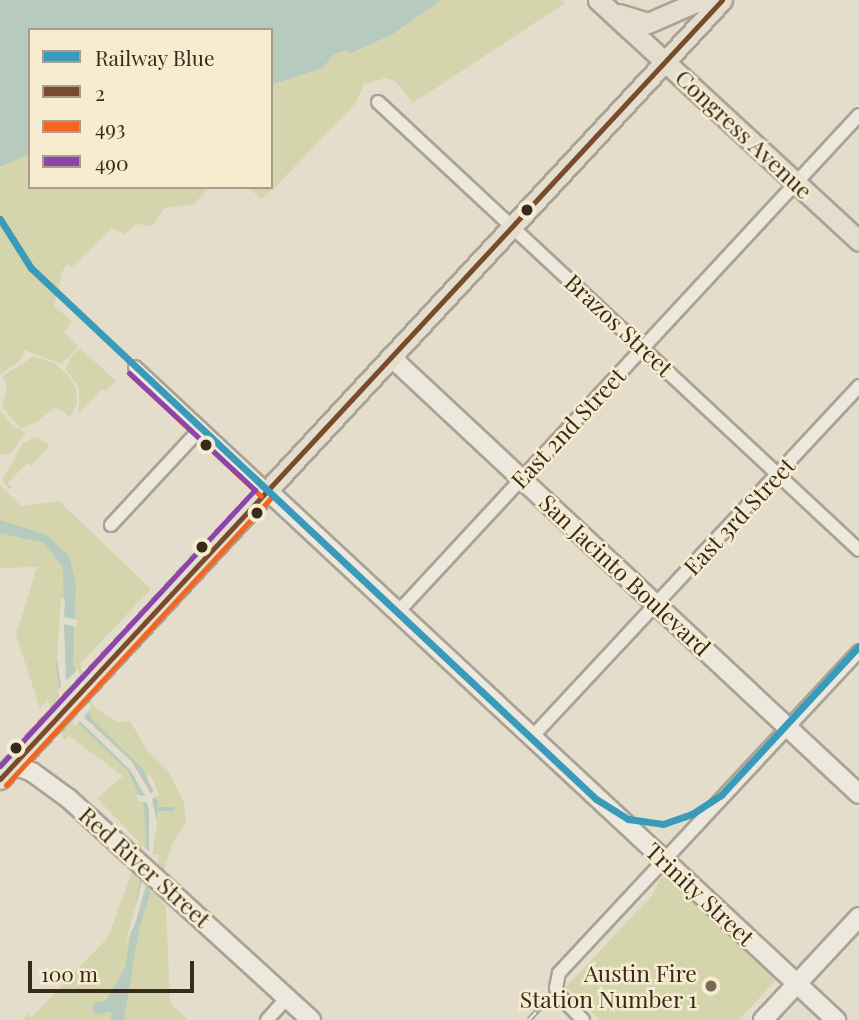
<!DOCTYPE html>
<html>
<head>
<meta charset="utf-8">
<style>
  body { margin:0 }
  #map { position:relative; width:859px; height:1020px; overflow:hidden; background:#e5ddcb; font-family:"Playfair Display",serif }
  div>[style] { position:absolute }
  .green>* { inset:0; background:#d5d5ad }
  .water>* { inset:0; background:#b7cabe }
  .pier>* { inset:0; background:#e5ddcb }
  .stream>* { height:3.5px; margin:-1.75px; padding:0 1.75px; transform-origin:1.75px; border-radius:1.75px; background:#b7cabe }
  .canal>* { height:12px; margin:-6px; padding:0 6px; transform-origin:6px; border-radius:6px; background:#b7cabe }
  .roads { filter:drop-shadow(2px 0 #aaa295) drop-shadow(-2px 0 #aaa295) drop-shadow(0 2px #aaa295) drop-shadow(0 -2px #aaa295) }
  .street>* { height:12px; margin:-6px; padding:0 6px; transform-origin:6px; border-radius:6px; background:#ede8dd }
  .secondary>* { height:18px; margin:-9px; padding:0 9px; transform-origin:9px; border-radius:9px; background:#ede8dd }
  .primary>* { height:19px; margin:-9.5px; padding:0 9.5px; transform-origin:9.5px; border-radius:9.5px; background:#e4dece }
  .rail>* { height:6px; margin-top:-3px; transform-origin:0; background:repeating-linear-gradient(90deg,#f7ecd0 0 10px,#aca79d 0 20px); box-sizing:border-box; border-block:2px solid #aca79d }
  .bus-1>* { height:5px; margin:-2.5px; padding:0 2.5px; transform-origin:2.5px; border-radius:2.5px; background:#7a4b2a }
  .bus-2>* { height:5px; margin:-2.5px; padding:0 2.5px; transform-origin:2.5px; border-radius:2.5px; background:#f26522 }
  .bus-3>* { height:5px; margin:-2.5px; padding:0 2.5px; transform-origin:2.5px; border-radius:2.5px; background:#8e44ad }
  .rail-1>* { height:7px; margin:-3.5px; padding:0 3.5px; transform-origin:3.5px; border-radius:3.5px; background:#3a9aba }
  .dots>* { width:19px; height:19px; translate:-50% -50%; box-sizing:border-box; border:4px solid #f7ecd0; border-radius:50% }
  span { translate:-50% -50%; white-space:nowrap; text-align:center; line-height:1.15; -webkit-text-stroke:5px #f7ecd0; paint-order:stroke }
  .street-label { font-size:23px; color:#392a1c }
  .poi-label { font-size:23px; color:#392a1c }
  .right { translate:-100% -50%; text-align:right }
  .legend { position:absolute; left:28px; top:28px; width:245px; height:161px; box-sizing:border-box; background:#f7ecd0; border:2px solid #ab9e88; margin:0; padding:9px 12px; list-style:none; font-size:21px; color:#392a1c }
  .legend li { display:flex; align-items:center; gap:14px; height:35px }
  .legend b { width:35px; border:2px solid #ab9e88 }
  .scale { position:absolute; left:28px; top:961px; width:166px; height:32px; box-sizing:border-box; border:4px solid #392a1c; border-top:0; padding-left:9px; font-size:21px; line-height:24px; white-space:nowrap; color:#392a1c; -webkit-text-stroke:5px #f7ecd0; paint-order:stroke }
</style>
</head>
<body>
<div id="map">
  <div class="green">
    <i style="clip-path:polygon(441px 0,563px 0,565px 3px,413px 103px,395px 81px,385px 78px,367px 84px,365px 82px,355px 104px,276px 186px,261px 199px,248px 187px,271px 187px,271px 85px,323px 68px,334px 54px,359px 49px,393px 34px)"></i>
    <i style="clip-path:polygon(30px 153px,30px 187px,210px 187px,194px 204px,165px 208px,152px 226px,137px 224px,125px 234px,112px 228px,72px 267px,68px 264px,63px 270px,58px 290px,64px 295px,64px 300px,57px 296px,54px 306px,72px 321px,64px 332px,78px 347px,62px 364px,24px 350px,20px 361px,0 374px,0 167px)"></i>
    <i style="clip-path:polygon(80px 348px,116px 381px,106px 391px,102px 389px,79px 413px,79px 388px,66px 369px,72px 355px)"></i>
    <i style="clip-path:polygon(34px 356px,55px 363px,69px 376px,76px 388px,77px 404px,70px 417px,55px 407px,35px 423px,21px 428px,2px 407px,7px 389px,3px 376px)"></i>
    <i style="clip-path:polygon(0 411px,14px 427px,26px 432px,10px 454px,0 455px)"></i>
    <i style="clip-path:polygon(35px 437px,50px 445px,31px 466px,27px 463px,8px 483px,12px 487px,9px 489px,2px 480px,23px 443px)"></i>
    <i style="clip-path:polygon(0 485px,21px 506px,59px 501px,151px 589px,80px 664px,94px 707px,117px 722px,130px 721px,147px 750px,168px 771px,184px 802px,186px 822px,172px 844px,157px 895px,166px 905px,170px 1003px,188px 1020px,23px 1020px,28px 1014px,32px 1017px,108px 937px,132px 872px,138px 841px,97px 798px,123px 776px,69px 736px,64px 740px,48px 700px,40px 709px,16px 635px,37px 567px,0 568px)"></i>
    <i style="clip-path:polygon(670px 874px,779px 977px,739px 1020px,600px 1020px,566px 987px,654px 893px,659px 880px)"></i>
  </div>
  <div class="water">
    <i style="clip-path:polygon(0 0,441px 0,393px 34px,351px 53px,346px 51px,334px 54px,323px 68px,271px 85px,271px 30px,30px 30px,30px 154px,0 167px)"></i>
    <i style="clip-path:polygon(0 520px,47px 535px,69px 556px,76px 584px,73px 662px,91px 718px,143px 769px,158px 801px,151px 890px,139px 930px,124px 1020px,111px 1020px,111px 1011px,104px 1004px,125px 968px,146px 842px,144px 805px,128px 771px,74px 719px,59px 687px,56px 665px,64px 613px,63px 567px,44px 543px,0 533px)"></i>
  </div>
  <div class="pier">
    <i style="clip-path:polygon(61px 598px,65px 599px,64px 617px,77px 620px,76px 627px,64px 624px,66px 681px,78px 669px,91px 708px,84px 717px,132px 762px,151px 794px,154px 790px,147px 779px,149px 772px,159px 795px,152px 799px,157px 823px,153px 855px,159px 854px,154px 893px,146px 886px,135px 924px,125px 944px,142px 882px,136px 877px,142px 845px,149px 851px,149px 809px,146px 802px,139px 802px,136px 795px,145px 796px,131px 771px,80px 721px,75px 726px,57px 691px,61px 687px,57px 659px)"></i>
  </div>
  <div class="stream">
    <i style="left:159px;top:809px;width:14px"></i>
  </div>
  <div class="canal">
    <i style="left:98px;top:1008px;width:20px;rotate:-9deg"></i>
  </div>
  <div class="roads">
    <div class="street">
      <i style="left:378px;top:102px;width:657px;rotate:42.97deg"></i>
      <i style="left:135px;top:367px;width:180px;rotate:43deg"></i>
      <i style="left:111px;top:525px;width:132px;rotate:-47.1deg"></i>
      <i style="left:398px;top:612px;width:678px;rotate:-47.15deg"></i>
      <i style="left:532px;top:737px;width:480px;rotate:-47deg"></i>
      <i style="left:267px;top:1020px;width:30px;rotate:-48deg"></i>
      <i style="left:583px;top:1020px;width:35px;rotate:-134deg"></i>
      <i style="left:559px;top:995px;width:8px;rotate:-113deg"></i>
      <i style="left:556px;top:988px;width:15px;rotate:-79deg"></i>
      <i style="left:559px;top:973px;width:440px;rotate:-47deg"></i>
    </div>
    <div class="secondary">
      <i style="left:391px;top:357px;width:640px;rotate:43.04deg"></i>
      <i style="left:267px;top:490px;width:778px;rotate:42.97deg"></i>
      <i style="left:13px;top:765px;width:20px;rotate:20deg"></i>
      <i style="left:32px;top:772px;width:46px;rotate:36.1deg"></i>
      <i style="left:69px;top:799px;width:328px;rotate:42.4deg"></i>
      <i style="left:763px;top:1020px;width:141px;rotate:-47deg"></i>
    </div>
    <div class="primary">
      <i style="left:598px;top:0;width:355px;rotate:42.7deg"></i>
      <i style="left:619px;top:14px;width:30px;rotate:17deg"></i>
      <i style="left:648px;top:23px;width:58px;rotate:-23.5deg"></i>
      <i style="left:0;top:779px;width:1062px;rotate:-47.17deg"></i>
    </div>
  </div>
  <div class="rail">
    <i style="left:529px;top:1020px;width:31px;rotate:-48deg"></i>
  </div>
  <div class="bus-1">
    <i style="left:0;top:779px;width:1062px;rotate:-47.17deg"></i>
  </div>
  <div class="bus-2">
    <i style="left:129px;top:373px;width:180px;rotate:43deg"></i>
    <i style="left:6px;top:785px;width:393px;rotate:-47.3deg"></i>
  </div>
  <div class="bus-3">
    <i style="left:0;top:766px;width:376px;rotate:-47.3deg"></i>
    <i style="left:255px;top:490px;width:172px;rotate:-137.1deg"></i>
  </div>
  <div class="rail-1">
    <i style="left:0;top:219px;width:58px;rotate:57.7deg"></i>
    <i style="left:31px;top:268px;width:775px;rotate:43.22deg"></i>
    <i style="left:596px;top:799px;width:38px;rotate:32deg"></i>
    <i style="left:628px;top:819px;width:35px;rotate:8deg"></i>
    <i style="left:663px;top:824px;width:31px;rotate:-19deg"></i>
    <i style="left:692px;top:814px;width:35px;rotate:-33deg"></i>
    <i style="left:721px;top:795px;width:203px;rotate:-47.2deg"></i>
  </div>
  <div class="dots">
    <i style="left:527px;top:210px;background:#392a1c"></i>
    <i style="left:206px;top:445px;background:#392a1c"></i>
    <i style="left:257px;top:513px;background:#392a1c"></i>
    <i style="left:202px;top:547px;background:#392a1c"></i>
    <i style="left:16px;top:748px;background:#392a1c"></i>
    <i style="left:711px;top:986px;background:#756959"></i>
  </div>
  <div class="street-label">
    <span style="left:744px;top:134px;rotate:43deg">Congress Avenue</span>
    <span style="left:619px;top:325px;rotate:43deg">Brazos Street</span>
    <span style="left:568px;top:428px;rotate:-47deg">East 2nd Street</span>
    <span style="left:739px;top:516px;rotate:-47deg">East 3rd Street</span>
    <span style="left:625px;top:575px;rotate:43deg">San Jacinto Boulevard</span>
    <span style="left:145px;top:867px;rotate:42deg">Red River Street</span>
    <span style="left:700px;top:894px;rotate:43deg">Trinity Street</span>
  </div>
  <div class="poi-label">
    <span class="right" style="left:697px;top:986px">Austin Fire<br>Station Number 1</span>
  </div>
  <ul class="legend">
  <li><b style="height:9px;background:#3a9aba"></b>Railway Blue</li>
  <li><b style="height:9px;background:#7a4b2a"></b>2</li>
  <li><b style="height:9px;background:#f26522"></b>493</li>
  <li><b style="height:9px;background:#8e44ad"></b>490</li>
  </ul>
  <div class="scale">100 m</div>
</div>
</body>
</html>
